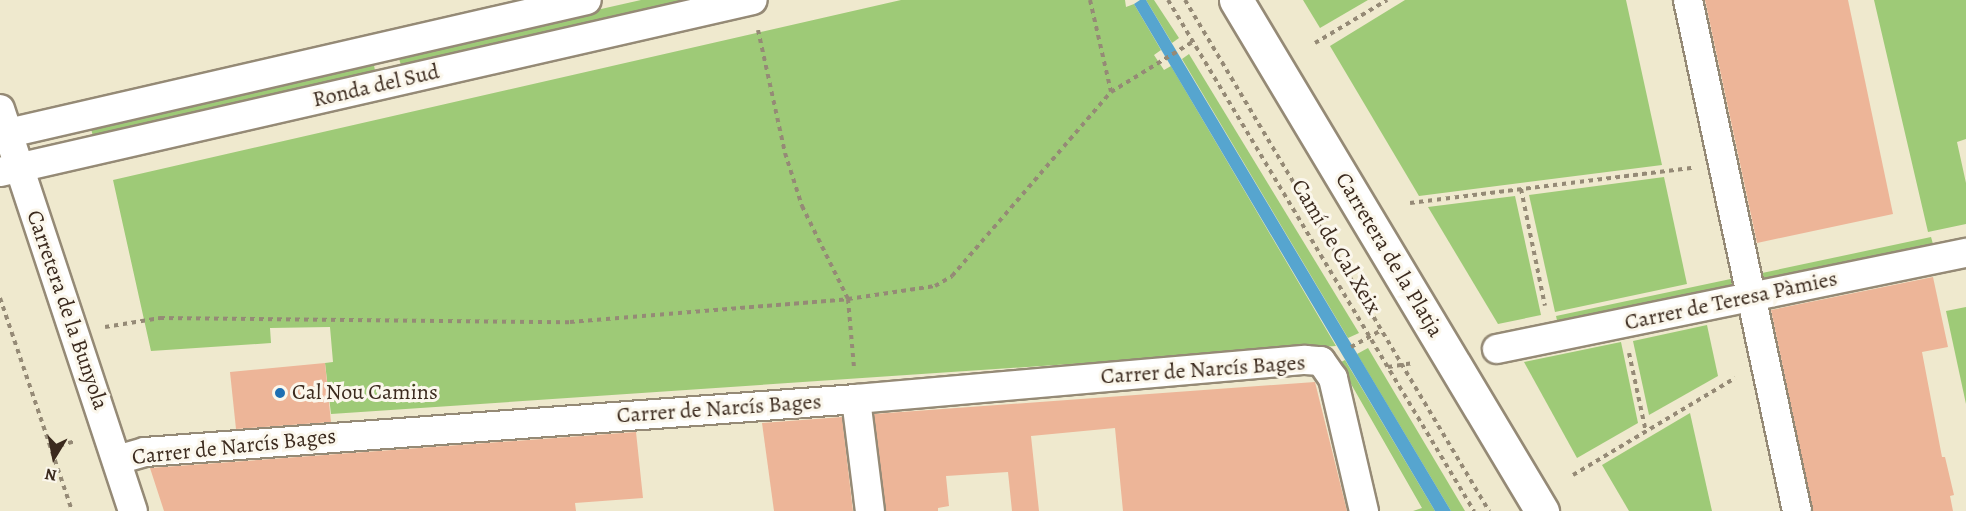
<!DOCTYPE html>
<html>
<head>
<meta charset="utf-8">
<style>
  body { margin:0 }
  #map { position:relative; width:1966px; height:511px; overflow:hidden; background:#efe9ce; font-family:Alegreya,serif }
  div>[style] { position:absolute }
  .green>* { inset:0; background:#9eca77 }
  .water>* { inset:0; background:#56a5cf }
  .building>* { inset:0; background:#edb598 }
  .path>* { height:4px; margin-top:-2px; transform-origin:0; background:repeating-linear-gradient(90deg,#958a76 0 4.5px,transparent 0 9px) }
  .roads { filter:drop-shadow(2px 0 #958a76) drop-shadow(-2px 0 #958a76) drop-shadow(0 2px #958a76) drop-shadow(0 -2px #958a76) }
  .street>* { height:28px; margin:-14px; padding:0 14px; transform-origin:14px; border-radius:14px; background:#fff }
  .secondary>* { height:33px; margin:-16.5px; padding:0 16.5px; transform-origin:16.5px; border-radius:16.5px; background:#fff }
  .dots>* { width:16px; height:16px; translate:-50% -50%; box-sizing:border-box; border:3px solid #fbf7ec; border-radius:50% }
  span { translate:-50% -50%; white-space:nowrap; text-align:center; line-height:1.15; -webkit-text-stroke:6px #fbf7ec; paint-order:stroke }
  .street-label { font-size:22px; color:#3b2a1e }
  .poi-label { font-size:22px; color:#3b2a1e }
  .left { translate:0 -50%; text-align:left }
  .north { position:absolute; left:24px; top:427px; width:60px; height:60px; -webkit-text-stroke:4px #fbf7ec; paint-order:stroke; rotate:190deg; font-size:16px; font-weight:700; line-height:24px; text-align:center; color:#3b2a1e }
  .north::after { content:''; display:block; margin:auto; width:21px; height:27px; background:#3b2a1e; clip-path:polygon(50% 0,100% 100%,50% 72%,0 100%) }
</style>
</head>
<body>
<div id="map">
  <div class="green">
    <i style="clip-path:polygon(641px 0,707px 0,402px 69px,398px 55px)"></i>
    <i style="clip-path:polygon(901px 0,1125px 0,1126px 7px,1134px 4px,1161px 50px,1154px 55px,1164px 70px,1171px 66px,1336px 346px,331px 414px,325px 363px,333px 362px,330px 327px,270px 328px,271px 343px,151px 351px,113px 180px)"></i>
    <i style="clip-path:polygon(1146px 0,1154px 0,1179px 38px,1172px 43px)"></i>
    <i style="clip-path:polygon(1303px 0,1368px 0,1320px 28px)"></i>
    <i style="clip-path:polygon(1405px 0,1626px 0,1662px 165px,1419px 196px,1330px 46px)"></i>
    <i style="clip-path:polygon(1874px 0,1966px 0,1966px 139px,1957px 142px,1966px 183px,1966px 224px,1928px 232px)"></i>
    <i style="clip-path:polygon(1189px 54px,1359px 333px,1348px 338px,1182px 59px)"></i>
    <i style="clip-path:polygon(373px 61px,376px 75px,94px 140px,90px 125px)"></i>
    <i style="clip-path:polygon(1664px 177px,1687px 284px,1555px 312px,1529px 195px)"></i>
    <i style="clip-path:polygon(1515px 196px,1541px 315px,1498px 324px,1428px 207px)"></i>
    <i style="clip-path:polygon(1931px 237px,1933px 244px,1763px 280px,1762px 273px)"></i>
    <i style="clip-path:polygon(1740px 277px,1742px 287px,1558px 325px,1556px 316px)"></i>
    <i style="clip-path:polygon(1966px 307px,1966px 404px,1946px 311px)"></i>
    <i style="clip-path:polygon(1707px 325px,1718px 376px,1649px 415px,1633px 341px)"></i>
    <i style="clip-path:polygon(1621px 342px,1638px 423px,1577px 458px,1524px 362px)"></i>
    <i style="clip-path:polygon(1368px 348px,1465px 511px,1451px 511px,1357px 354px)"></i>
    <i style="clip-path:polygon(1345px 360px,1435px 511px,1413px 511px,1422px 508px,1339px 363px)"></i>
    <i style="clip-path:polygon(1690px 413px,1712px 511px,1629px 511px,1602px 465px)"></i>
  </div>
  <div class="water">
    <i style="clip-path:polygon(1140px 0,1146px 0,1451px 511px,1435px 511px,1134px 4px)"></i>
  </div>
  <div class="building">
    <i style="clip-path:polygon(1705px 0,1848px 0,1893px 214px,1757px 243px)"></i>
    <i style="clip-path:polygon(1933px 277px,1948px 347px,1922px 352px,1942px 457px,1945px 457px,1954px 495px,1950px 496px,1953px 511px,1813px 511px,1771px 310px)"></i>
    <i style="clip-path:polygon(325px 363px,331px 422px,236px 429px,230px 372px)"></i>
    <i style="clip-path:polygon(1315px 382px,1347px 511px,1123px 511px,1115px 428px,1031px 436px,1039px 511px,1012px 511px,1008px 472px,946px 476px,949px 506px,938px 508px,938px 511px,886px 511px,874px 414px)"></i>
    <i style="clip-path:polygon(842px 417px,853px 511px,774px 511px,762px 423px)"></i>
    <i style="clip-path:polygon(636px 432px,643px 498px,575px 503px,576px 511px,164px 511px,150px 468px)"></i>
  </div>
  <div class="path">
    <i style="left:1090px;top:0;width:94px;rotate:77.1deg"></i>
    <i style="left:1168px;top:0;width:596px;rotate:59.09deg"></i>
    <i style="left:1185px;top:0;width:595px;rotate:59.25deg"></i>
    <i style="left:758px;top:30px;width:126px;rotate:77.6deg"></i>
    <i style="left:785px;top:153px;width:56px;rotate:72.2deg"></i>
    <i style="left:802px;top:206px;width:104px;rotate:63.7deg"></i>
    <i style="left:848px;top:299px;width:69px;rotate:85deg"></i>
    <i style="left:1315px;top:43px;width:84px;rotate:-30.8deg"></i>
    <i style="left:1521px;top:189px;width:119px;rotate:78.4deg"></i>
    <i style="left:1410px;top:203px;width:285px;rotate:-7.1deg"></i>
    <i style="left:0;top:298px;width:225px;rotate:71.3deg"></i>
    <i style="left:105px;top:327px;width:56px;rotate:-9.3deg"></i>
    <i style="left:160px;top:318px;width:410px;rotate:0.6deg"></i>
    <i style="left:570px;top:322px;width:279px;rotate:-4.7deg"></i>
    <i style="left:848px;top:299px;width:88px;rotate:-8.5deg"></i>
    <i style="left:935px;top:286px;width:20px;rotate:-30deg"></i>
    <i style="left:952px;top:276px;width:243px;rotate:-49.2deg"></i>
    <i style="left:1111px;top:92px;width:97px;rotate:-31.6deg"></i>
    <i style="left:1351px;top:347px;width:35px;rotate:-29deg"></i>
    <i style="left:1629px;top:353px;width:81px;rotate:77.9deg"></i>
    <i style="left:1388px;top:367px;width:24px;rotate:-9deg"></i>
    <i style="left:51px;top:448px;width:26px;rotate:-16deg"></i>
    <i style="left:1573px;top:475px;width:189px;rotate:-30.9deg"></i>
  </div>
  <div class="roads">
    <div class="street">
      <i style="left:1688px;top:0;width:522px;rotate:77.96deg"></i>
      <i style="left:0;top:109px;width:423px;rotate:71.7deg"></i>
      <i style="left:0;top:135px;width:602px;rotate:-12.95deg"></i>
      <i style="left:0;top:172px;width:772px;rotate:-12.87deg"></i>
      <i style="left:1497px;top:349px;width:479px;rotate:-11.6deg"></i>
      <i style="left:856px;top:399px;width:113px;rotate:82.9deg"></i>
      <i style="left:117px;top:460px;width:29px;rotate:-16deg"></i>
      <i style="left:145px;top:452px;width:713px;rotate:-4.26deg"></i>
      <i style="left:856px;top:399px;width:451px;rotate:-5deg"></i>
      <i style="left:1305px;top:360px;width:16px;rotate:4deg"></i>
      <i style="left:1321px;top:361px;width:21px;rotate:55deg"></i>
      <i style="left:1333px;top:378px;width:137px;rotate:76.9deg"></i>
    </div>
    <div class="secondary">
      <i style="left:1236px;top:0;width:596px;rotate:59.09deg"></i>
    </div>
  </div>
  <div class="dots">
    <i style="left:280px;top:393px;background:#1f6fb2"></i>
  </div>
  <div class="street-label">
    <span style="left:376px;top:86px;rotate:-13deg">Ronda del Sud</span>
    <span style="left:1336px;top:247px;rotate:59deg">Camí de Cal Xeix</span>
    <span style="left:1389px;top:255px;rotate:59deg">Carretera de la Platja</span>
    <span style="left:1731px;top:301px;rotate:-12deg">Carrer de Teresa Pàmies</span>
    <span style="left:67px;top:310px;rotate:71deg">Carretera de la Bunyola</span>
    <span style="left:1203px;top:370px;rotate:-4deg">Carrer de Narcís Bages</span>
    <span style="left:719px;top:409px;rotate:-4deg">Carrer de Narcís Bages</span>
    <span style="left:234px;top:447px;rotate:-6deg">Carrer de Narcís Bages</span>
  </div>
  <div class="poi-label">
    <span class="left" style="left:292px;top:393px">Cal Nou Camins</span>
  </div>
  <div class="north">N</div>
</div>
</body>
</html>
